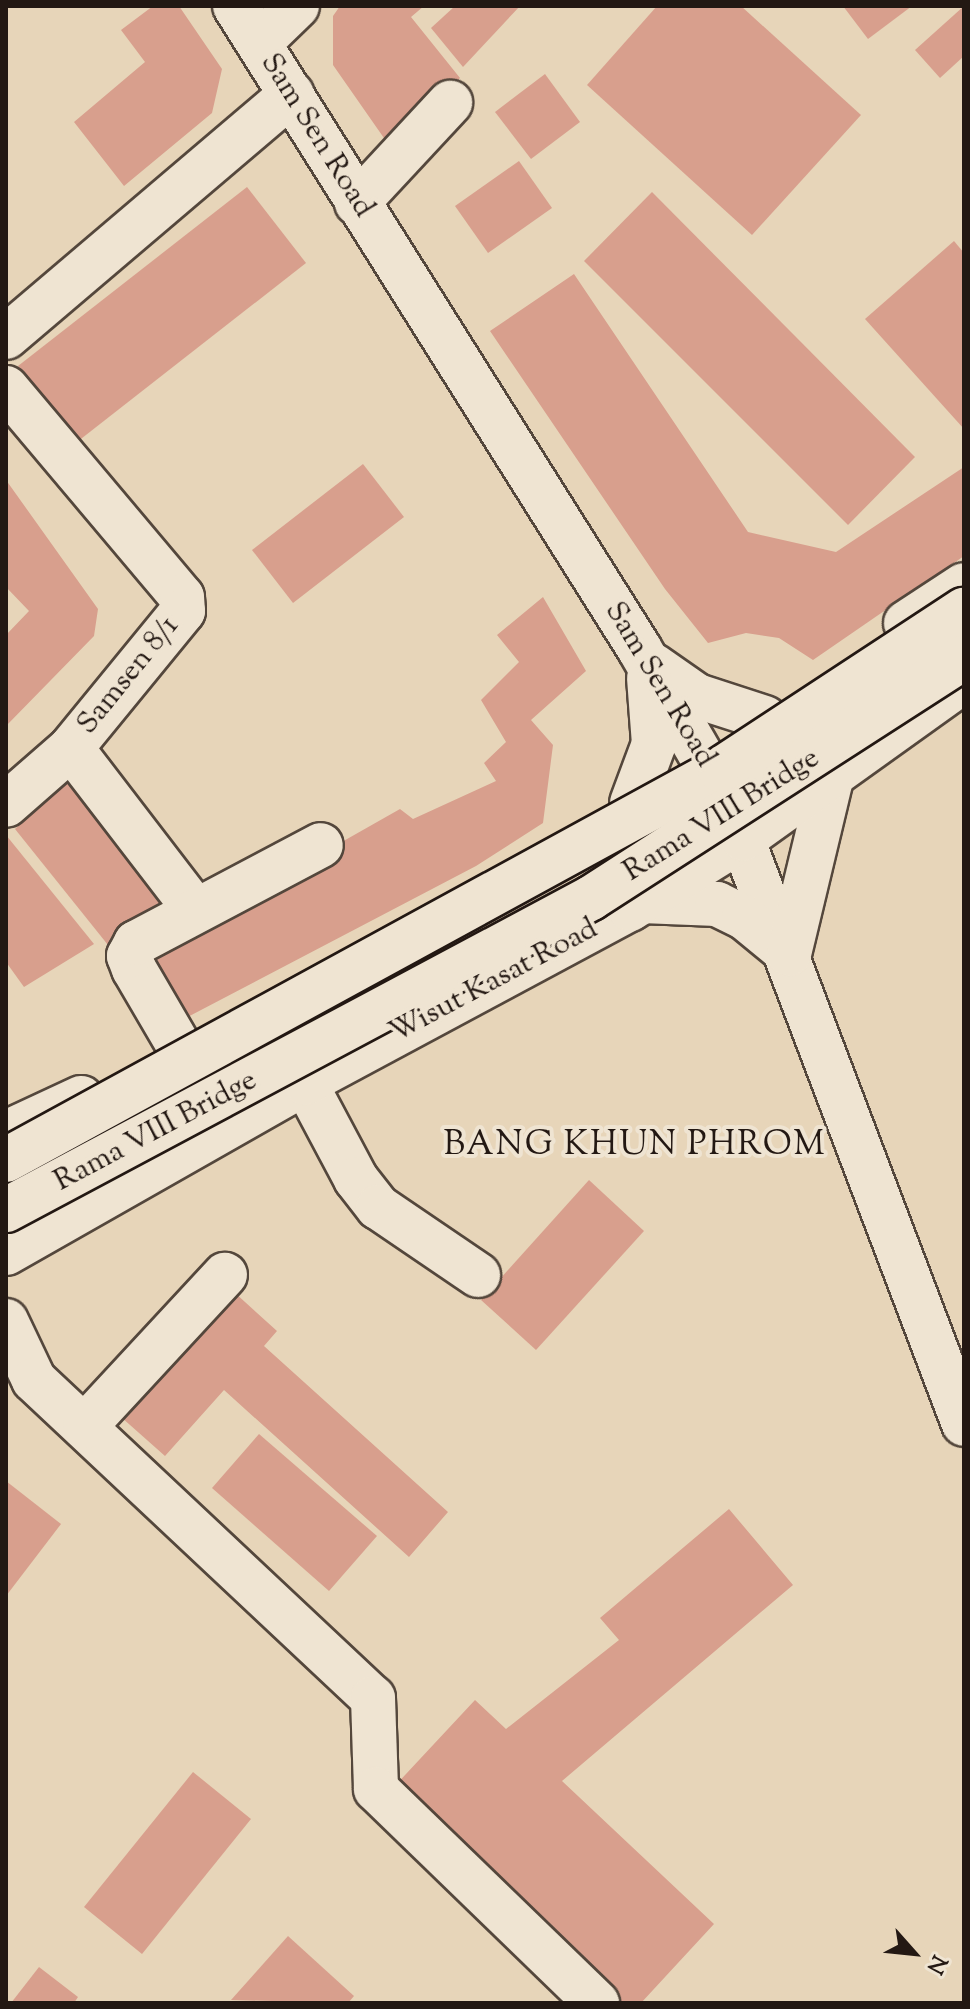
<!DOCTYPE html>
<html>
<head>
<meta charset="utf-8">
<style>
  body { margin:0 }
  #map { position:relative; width:970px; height:2009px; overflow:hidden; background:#e7d5b9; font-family:"Sorts Mill Goudy",serif }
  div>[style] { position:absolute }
  .building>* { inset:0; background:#d89f8d }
  .roads { filter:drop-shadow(2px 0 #54473c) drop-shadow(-2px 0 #54473c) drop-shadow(0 2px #54473c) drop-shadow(0 -2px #54473c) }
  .street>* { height:44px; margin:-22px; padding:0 22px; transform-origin:22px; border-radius:22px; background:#efe4d2 }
  .secondary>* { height:44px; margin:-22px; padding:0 22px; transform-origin:22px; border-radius:22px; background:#efe4d2 }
  .bridges { filter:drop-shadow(2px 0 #231813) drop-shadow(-2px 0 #231813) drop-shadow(0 2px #231813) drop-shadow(0 -2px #231813) }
  .secondary-bridge>* { height:44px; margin:-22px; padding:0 22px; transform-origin:22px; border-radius:22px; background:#efe4d2 }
  span { translate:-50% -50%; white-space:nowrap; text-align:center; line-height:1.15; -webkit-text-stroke:8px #efe4d2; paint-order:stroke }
  .street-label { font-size:30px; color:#231813 }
  .quarter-label { font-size:34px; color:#231813; letter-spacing:2px }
  .frame { position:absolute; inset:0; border:8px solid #231813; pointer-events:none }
  .north { position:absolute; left:874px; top:1913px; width:80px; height:80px; -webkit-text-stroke:6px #efe4d2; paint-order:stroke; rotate:117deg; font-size:22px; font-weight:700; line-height:32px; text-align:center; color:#231813 }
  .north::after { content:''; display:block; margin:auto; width:28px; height:36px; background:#231813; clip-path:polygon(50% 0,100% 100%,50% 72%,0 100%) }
</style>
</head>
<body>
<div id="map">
  <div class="building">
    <i style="clip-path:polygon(153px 6px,179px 6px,222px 69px,212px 113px,124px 186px,74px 122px,145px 62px,121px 30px)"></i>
    <i style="clip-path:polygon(340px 6px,424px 6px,411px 17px,460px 78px,393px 151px,333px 65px,333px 16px)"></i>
    <i style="clip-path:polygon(455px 6px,520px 6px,463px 67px,431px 28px)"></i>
    <i style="clip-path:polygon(657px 6px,741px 6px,861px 115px,752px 235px,587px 85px)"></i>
    <i style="clip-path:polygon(843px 6px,912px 6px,868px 39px)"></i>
    <i style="clip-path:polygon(964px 6px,964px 56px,940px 78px,915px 50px)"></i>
    <i style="clip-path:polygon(545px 74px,580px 122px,531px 159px,495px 112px)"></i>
    <i style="clip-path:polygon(519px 161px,552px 208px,488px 253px,455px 206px)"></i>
    <i style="clip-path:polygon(247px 187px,306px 263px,77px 442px,18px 366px)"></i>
    <i style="clip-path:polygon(652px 192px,915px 457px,848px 525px,584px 261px)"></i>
    <i style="clip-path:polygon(954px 241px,964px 253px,964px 429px,865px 319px)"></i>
    <i style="clip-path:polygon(574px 274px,748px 532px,836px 552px,964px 467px,964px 556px,813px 660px,779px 638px,746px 633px,708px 643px,665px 589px,490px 331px)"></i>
    <i style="clip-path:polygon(363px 464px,404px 517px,293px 603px,252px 550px)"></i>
    <i style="clip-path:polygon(6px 480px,98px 609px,94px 636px,6px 726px,6px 635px,29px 611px,6px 587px)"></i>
    <i style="clip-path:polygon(543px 597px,586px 671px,531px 720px,553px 745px,543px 823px,476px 866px,180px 1021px,153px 949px,400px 809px,413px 819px,496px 781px,484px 763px,506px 742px,481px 700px,519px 662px,497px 635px)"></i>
    <i style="clip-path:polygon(69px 777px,172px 909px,108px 945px,15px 829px)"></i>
    <i style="clip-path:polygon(6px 835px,94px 944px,24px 987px,6px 962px)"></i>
    <i style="clip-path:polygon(589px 1180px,644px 1231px,536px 1350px,481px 1300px)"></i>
    <i style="clip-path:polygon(234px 1292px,277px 1331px,264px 1346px,448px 1512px,409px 1557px,224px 1390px,165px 1456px,121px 1417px)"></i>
    <i style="clip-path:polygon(259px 1434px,377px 1536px,329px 1591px,212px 1488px)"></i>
    <i style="clip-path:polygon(6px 1481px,61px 1524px,6px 1596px)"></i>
    <i style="clip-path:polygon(729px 1509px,793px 1585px,562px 1781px,714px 1924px,641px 2003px,621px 2003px,392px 1789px,475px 1700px,506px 1729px,619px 1640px,600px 1618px)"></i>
    <i style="clip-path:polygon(193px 1772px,251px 1819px,142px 1954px,84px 1907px)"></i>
    <i style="clip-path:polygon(288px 1936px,354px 1996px,348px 2003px,231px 2000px)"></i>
    <i style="clip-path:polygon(39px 1967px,78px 1997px,74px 2003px,11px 2003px)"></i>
  </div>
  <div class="roads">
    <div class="street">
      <i style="left:259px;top:43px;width:53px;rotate:-44.2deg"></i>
      <i style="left:357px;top:203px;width:137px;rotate:-47.1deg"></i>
      <i style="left:6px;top:337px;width:375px;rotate:-40.4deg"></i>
      <i style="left:6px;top:388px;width:273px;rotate:49.9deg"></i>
      <i style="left:182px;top:597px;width:14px;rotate:86deg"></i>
      <i style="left:183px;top:611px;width:177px;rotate:129.3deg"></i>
      <i style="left:71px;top:748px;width:86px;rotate:138.8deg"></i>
      <i style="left:71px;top:748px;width:205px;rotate:52.5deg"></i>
      <i style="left:179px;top:1046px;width:89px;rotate:-120.3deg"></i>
      <i style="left:134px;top:969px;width:14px;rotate:-111deg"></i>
      <i style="left:129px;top:956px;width:15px;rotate:-62deg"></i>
      <i style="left:136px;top:943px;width:209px;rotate:-27.9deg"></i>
      <i style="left:305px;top:1083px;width:109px;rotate:62deg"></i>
      <i style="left:356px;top:1179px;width:36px;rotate:52deg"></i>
      <i style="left:378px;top:1207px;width:121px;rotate:34.2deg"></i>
      <i style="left:6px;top:1321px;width:65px;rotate:64.6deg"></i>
      <i style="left:34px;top:1380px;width:465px;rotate:43.2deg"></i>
      <i style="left:373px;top:1698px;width:91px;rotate:88.1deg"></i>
      <i style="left:376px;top:1789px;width:308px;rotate:44.1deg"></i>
      <i style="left:85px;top:1426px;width:206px;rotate:-47.2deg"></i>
    </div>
    <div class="secondary">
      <i style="left:235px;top:6px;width:759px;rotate:57.82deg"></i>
      <i style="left:639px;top:648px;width:178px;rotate:60deg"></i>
      <i style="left:728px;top:802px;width:665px;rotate:69.22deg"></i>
      <i style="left:906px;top:623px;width:69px;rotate:-33.2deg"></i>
      <i style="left:654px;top:666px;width:52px;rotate:34.9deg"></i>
      <i style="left:697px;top:696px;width:71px;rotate:17.9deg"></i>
      <i style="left:632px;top:803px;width:63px;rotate:-69.6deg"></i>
      <i style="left:654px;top:744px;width:66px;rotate:-94.3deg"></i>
      <i style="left:642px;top:901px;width:75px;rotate:2.3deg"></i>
      <i style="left:717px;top:904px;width:30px;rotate:26deg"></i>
      <i style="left:744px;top:917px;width:57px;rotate:39.3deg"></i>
      <i style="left:789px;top:954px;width:184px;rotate:-76.5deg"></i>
      <i style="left:6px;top:1133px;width:83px;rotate:-25deg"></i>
      <i style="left:6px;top:1253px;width:344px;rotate:-29.6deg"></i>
      <i style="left:305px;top:1083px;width:369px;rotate:-28.2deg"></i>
      <i style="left:630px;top:909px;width:133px;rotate:-31.8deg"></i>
      <i style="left:743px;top:839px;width:268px;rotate:-35.6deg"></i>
    </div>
  </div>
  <div class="bridges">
    <div class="secondary-bridge">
      <i style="left:6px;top:1160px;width:814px;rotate:-28.64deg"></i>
      <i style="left:720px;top:770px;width:292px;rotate:-33.3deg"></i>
      <i style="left:6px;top:1210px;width:663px;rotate:-28.07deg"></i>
      <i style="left:591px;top:898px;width:444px;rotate:-32.8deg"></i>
    </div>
  </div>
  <div class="street-label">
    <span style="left:316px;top:136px;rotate:58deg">Sam Sen Road</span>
    <span style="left:129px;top:676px;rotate:-51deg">Samsen 8/1</span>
    <span style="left:659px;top:685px;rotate:59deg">Sam Sen Road</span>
    <span style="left:722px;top:816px;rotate:-32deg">Rama VIII Bridge</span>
    <span style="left:494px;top:982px;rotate:-28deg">Wisut Kasat Road</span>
    <span style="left:156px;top:1132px;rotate:-28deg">Rama VIII Bridge</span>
  </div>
  <div class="quarter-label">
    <span style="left:635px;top:1146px">BANG KHUN PHROM</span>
  </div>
  <div class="frame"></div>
  <div class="north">N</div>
</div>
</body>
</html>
